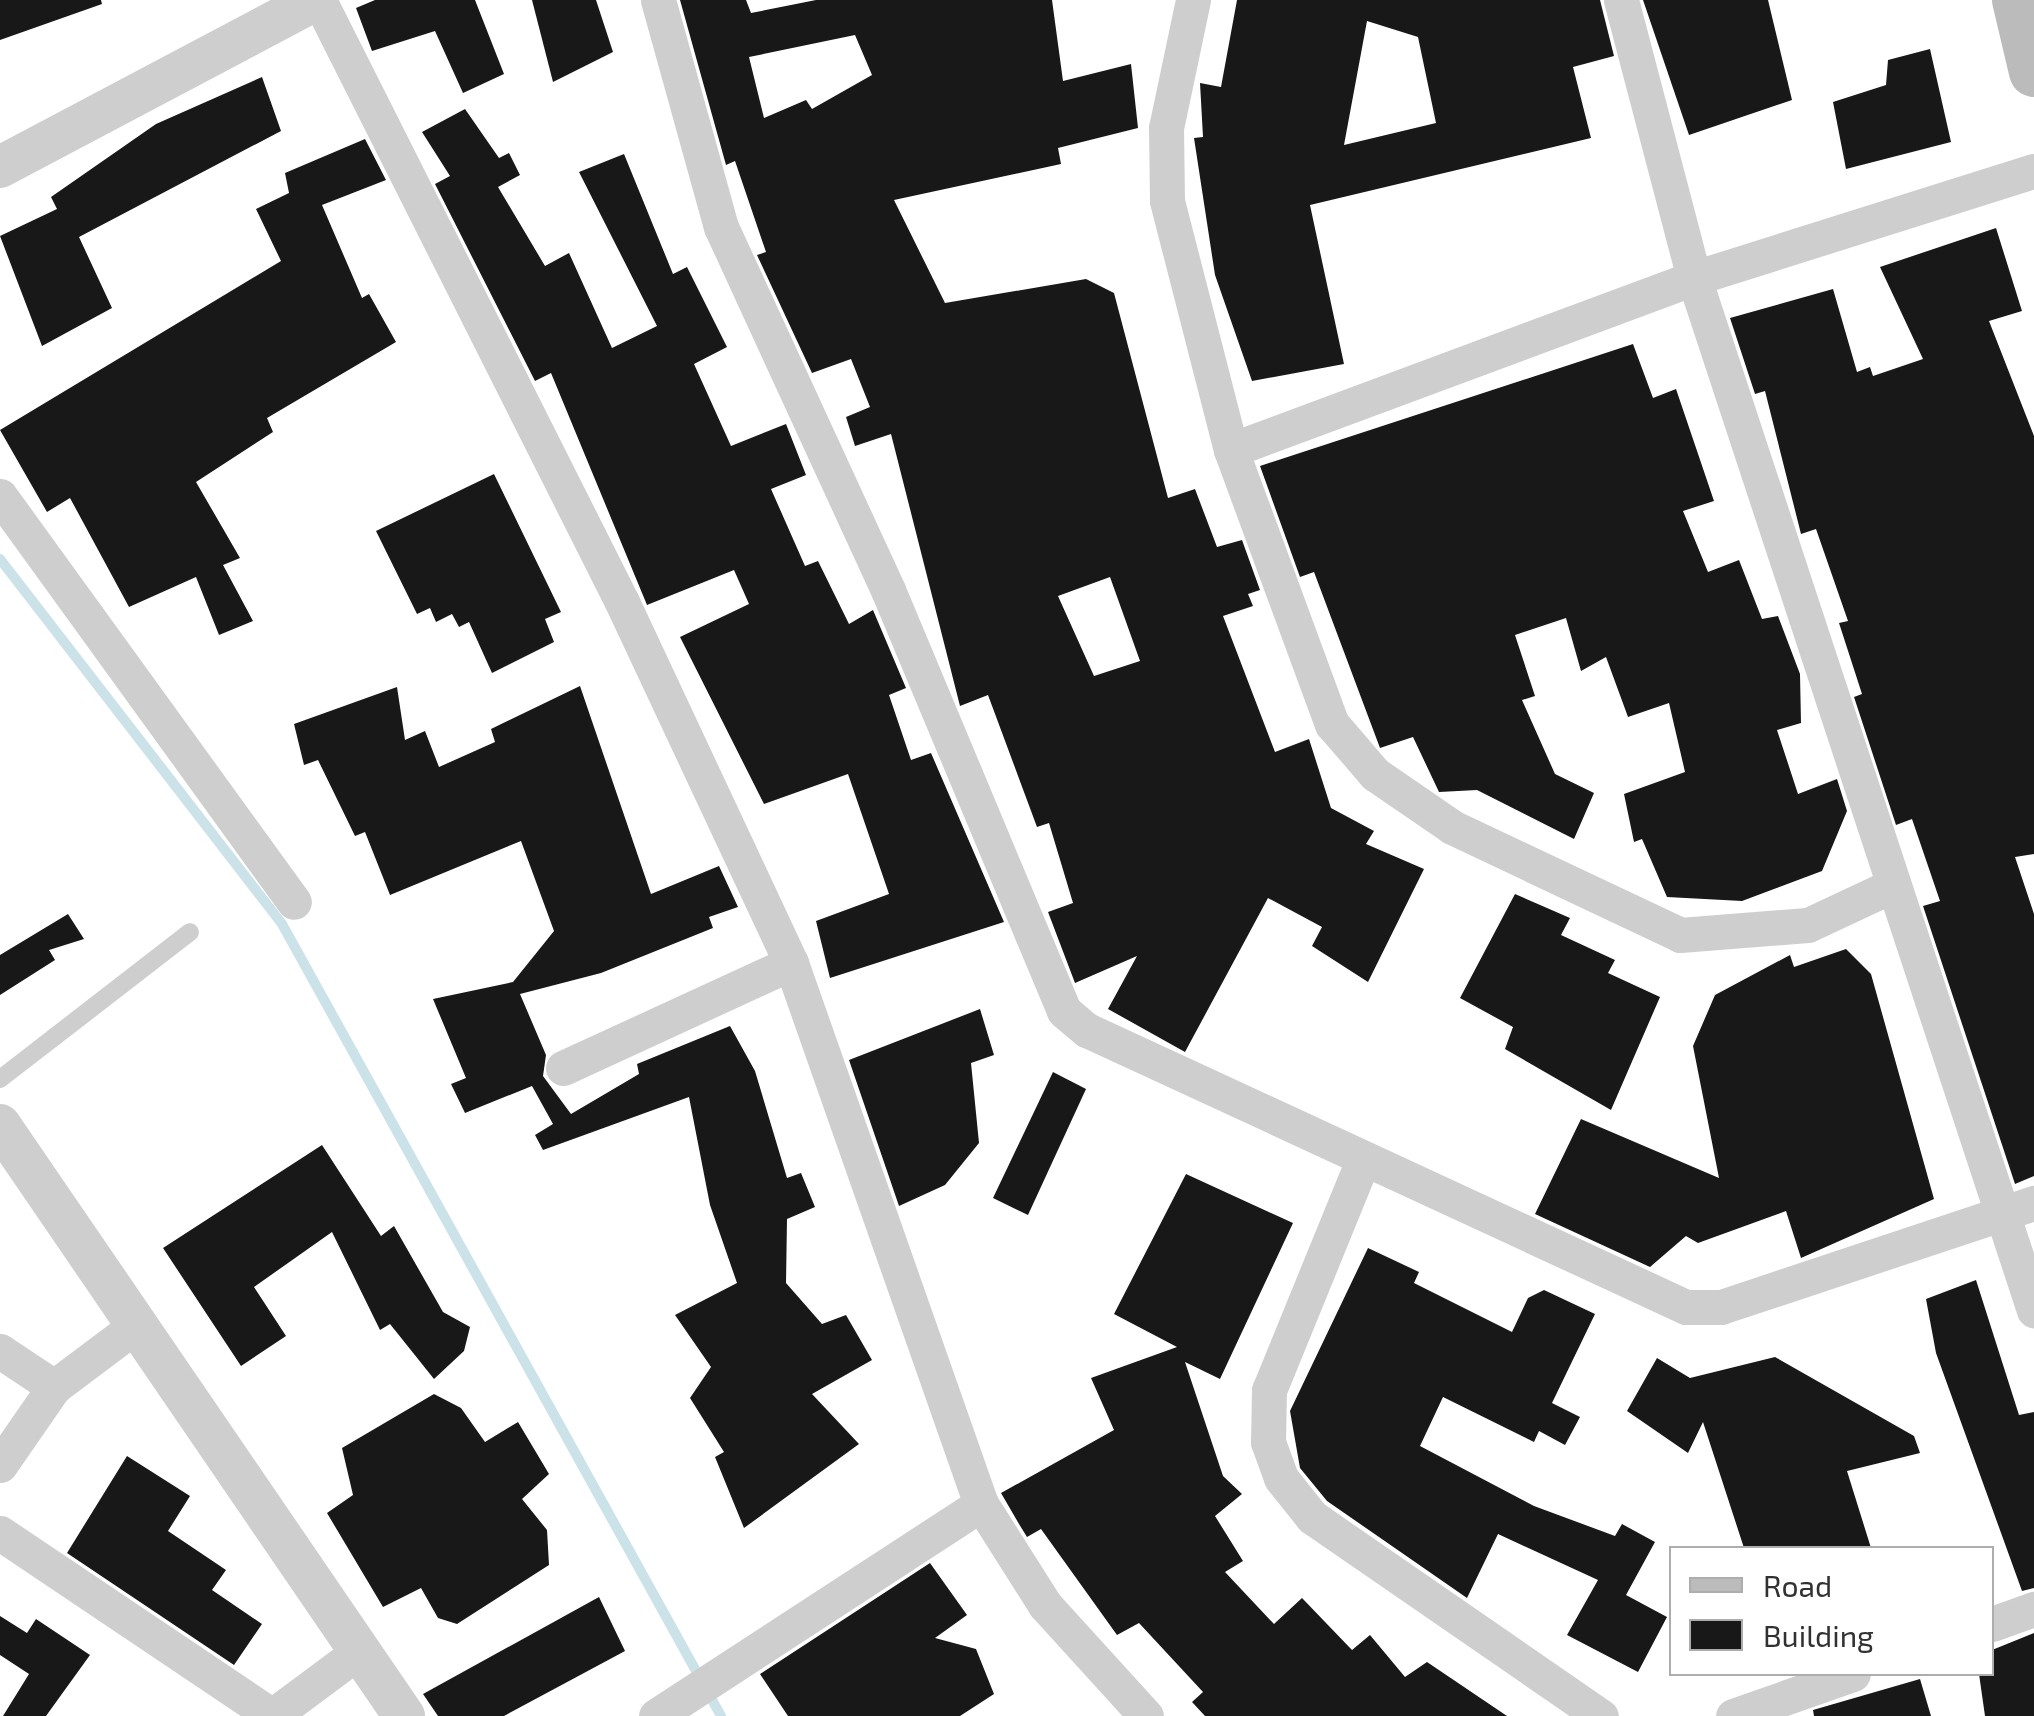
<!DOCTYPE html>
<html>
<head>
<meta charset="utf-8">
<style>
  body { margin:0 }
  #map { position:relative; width:2034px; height:1716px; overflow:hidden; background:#fff; font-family:"Exo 2",sans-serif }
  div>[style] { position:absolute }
  .stream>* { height:10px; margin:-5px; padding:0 5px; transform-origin:5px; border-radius:5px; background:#cce2e9 }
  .building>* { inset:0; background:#181818 }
  .service>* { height:18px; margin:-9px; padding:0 9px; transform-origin:9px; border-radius:9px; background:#cecece }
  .minor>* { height:35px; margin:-17.5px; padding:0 17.5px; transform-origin:17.5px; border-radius:17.5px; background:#cecece }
  .tertiary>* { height:42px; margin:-21px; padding:0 21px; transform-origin:21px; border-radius:21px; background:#cecece }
  .secondary>* { height:50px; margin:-25px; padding:0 25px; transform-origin:25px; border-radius:25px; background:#bbb }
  span { translate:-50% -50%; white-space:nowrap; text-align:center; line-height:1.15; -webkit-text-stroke:10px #fff; paint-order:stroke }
  .legend { position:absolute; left:1669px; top:1546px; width:325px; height:130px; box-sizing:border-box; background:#fff; border:2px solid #adadad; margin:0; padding:12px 18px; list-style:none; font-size:30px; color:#313131 }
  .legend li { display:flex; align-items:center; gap:20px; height:50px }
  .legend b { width:50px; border:2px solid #adadad }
</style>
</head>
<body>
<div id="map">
  <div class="stream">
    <i style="left:0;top:559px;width:461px;rotate:52.3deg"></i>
    <i style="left:282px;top:924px;width:906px;rotate:61deg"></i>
  </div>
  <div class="building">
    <i style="clip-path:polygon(0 0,101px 0,102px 4px,0 40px)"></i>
    <i style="clip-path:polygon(375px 0,475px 0,504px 74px,463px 93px,435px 31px,372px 51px,356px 8px)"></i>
    <i style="clip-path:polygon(532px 0,596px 0,613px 52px,553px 82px)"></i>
    <i style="clip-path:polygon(evenodd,680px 0,746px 0,751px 13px,816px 0,1052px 0,1063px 81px,1131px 64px,1138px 128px,1058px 148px,1061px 164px,894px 200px,945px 303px,1086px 279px,1114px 293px,1168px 498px,1195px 489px,1217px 547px,1242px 540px,1260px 590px,1248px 594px,1253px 606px,1223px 616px,1275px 752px,1309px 739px,1331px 808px,1374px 831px,1366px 844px,1424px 869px,1368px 982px,1312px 946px,1322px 927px,1268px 898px,1185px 1052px,1108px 1009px,1137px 956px,1075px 983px,1048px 912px,1073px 903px,1049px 823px,1037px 827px,988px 695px,960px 706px,891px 434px,855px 446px,846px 417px,870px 407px,851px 359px,812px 373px,757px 255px,766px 252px,735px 161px,726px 165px,680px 0,855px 35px,872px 75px,812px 109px,806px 100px,764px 118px,749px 57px,855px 35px,680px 0,1110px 577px,1140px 661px,1094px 676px,1058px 596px,1110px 577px)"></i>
    <i style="clip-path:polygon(evenodd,1237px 0,1600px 0,1614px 56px,1573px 67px,1591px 138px,1310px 205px,1344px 364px,1252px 381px,1215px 275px,1194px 138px,1203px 137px,1200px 83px,1221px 87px,1237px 0,1367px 21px,1418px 37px,1436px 123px,1344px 145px,1367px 21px)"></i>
    <i style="clip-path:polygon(1643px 0,1768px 0,1792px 100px,1689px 135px)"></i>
    <i style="clip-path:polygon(1930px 49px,1951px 142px,1846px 169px,1833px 102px,1886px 85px,1888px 60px)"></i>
    <i style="clip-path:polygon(262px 77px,281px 131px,79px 237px,112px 308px,42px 346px,0 236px,57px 209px,51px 197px,156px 124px)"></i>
    <i style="clip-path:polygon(465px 109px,499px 158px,509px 153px,520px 175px,498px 187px,545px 266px,569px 253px,612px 348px,657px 326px,579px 172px,624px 154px,673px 274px,687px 267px,727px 347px,694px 364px,731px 446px,786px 424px,806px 475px,771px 489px,805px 566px,818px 561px,849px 624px,873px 610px,906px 688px,889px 695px,911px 760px,931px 753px,1004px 922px,830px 978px,816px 921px,889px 894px,848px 774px,764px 804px,680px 637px,749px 604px,734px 570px,647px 605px,551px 373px,535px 381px,435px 184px,450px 176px,422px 132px)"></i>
    <i style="clip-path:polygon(365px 139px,386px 180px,322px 205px,362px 298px,369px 294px,396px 342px,267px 418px,273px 432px,196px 482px,240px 558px,223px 565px,253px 621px,219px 635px,196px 577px,129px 607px,70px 498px,47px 512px,0 430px,281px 261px,256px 209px,289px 193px,285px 173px)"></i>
    <i style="clip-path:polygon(1996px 228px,2022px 311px,1989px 321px,2034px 436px,2034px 854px,2015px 857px,2034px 914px,2034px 1176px,2015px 1184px,1923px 906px,1940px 901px,1912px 819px,1896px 825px,1854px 697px,1862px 694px,1839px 623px,1848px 621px,1816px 529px,1801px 534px,1765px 391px,1755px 394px,1730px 318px,1833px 289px,1857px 372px,1870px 367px,1873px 376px,1923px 359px,1880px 267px)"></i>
    <i style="clip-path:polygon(1633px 344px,1653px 398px,1676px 389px,1714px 501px,1683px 511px,1708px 572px,1739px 560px,1762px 619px,1778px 616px,1800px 674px,1801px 723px,1777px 730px,1798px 794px,1837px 779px,1847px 811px,1822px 871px,1742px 901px,1667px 897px,1642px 839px,1634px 842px,1624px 794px,1685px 772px,1669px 703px,1628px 717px,1606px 657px,1581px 671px,1566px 618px,1515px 635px,1535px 696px,1522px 700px,1555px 774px,1594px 793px,1574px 839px,1477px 790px,1439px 792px,1413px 737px,1380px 748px,1314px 572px,1300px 577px,1260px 466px)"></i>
    <i style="clip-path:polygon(494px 474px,561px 612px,545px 619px,554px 642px,492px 673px,469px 622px,459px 627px,452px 614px,436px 622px,430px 608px,417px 614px,376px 531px)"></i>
    <i style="clip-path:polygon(580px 686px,651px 894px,719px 866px,738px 907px,709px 917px,713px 928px,601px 973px,520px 994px,546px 1055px,543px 1076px,571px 1114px,639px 1074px,637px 1064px,730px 1026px,755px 1071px,787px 1178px,801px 1173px,815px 1207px,787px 1219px,786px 1283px,822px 1324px,846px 1315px,872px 1360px,812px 1394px,859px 1444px,744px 1528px,715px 1457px,724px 1452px,690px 1398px,711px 1367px,675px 1315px,737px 1283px,710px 1205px,689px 1097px,543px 1150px,535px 1135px,553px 1124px,532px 1086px,465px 1113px,451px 1084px,466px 1078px,433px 999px,513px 982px,554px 931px,521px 841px,390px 895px,365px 832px,355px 836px,318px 760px,304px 765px,294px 724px,397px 687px,405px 740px,425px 731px,439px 767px,495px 742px,491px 729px)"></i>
    <i style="clip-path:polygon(1515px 894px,1570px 918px,1561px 935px,1615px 960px,1608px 973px,1660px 997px,1611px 1110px,1505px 1049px,1513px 1027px,1460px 998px)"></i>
    <i style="clip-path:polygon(68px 914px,84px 939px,49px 950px,55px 960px,0 995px,0 955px)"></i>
    <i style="clip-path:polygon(1846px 949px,1871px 974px,1934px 1199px,1801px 1258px,1786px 1211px,1698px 1243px,1686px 1236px,1650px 1267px,1535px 1214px,1581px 1119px,1719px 1178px,1693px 1046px,1715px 995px,1790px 955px,1794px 967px)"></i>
    <i style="clip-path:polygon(980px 1009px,994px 1055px,971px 1063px,979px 1143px,945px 1185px,899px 1206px,849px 1060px)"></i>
    <i style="clip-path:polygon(1053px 1072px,1086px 1089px,1028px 1215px,993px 1198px)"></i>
    <i style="clip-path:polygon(322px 1145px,381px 1236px,394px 1226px,443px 1312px,470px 1327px,464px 1351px,434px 1379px,390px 1324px,380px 1330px,332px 1232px,254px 1287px,286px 1336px,241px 1366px,163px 1248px)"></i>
    <i style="clip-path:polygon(1186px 1174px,1293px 1223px,1220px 1379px,1185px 1362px,1223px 1476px,1242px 1494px,1215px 1516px,1243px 1561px,1225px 1572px,1274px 1624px,1302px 1598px,1352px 1650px,1370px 1635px,1405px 1677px,1427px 1662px,1507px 1716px,1205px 1716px,1192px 1702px,1203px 1692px,1139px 1623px,1117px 1635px,1041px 1529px,1027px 1537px,1019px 1524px,1001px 1493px,1114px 1430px,1091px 1378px,1177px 1347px,1114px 1314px)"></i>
    <i style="clip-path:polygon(1368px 1248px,1419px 1272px,1414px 1283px,1512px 1332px,1528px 1298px,1544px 1290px,1595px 1314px,1552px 1403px,1580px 1417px,1565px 1445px,1539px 1431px,1534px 1442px,1443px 1397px,1420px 1446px,1534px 1506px,1615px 1536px,1622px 1524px,1655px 1542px,1626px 1595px,1667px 1617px,1638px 1672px,1567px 1635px,1598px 1580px,1498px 1534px,1467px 1598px,1327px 1501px,1300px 1468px,1290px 1411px)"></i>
    <i style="clip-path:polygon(1976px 1280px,2019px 1415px,2034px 1412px,2034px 1588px,2022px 1591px,1936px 1353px,1926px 1299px)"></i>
    <i style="clip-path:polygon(1775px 1357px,1914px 1436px,1920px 1453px,1847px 1471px,1871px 1548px,1744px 1548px,1703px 1422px,1688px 1453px,1627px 1411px,1657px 1358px,1690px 1378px)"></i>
    <i style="clip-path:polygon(434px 1394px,461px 1408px,485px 1442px,518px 1422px,549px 1474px,522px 1499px,547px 1530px,549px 1565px,457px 1624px,438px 1618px,421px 1588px,383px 1607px,327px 1513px,353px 1495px,342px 1448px)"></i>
    <i style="clip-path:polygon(127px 1456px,190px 1496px,168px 1531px,226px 1570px,212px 1590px,262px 1624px,234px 1665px,67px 1553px)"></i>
    <i style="clip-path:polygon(930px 1563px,967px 1615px,935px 1638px,976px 1649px,994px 1694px,960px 1716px,788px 1716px,760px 1674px)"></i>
    <i style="clip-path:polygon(599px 1597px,625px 1651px,504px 1716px,438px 1716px,423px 1694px)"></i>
    <i style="clip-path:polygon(0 1616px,27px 1633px,36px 1619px,90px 1655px,46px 1716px,3px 1716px,29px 1674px,0 1655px)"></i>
    <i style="clip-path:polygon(2034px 1633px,2034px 1716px,1985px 1716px,1979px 1674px,1992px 1674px,1992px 1650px)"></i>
    <i style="clip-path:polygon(1920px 1679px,1931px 1716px,1814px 1716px,1813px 1710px)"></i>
  </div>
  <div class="service">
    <i style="left:0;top:1079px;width:240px;rotate:-37.7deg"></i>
  </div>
  <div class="minor">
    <i style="left:319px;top:0;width:674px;rotate:63.28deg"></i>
    <i style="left:622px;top:602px;width:399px;rotate:64.9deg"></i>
    <i style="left:791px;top:963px;width:573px;rotate:70.65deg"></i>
    <i style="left:981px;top:1504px;width:120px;rotate:57.6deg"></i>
    <i style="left:1045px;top:1605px;width:150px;rotate:47.7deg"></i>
    <i style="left:658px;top:0;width:236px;rotate:74.5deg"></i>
    <i style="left:721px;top:227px;width:400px;rotate:65.3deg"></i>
    <i style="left:888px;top:590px;width:456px;rotate:67.3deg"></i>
    <i style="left:1064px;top:1011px;width:30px;rotate:40deg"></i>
    <i style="left:1087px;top:1030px;width:660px;rotate:24.82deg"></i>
    <i style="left:1686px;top:1307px;width:35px"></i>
    <i style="left:1721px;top:1307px;width:330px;rotate:-18.4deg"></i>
    <i style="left:1193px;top:0;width:131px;rotate:101.9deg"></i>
    <i style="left:1166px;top:128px;width:73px;rotate:89.2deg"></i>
    <i style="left:1167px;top:201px;width:257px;rotate:75.6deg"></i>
    <i style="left:1231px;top:450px;width:292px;rotate:69.8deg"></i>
    <i style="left:1332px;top:724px;width:66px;rotate:49.3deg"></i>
    <i style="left:1375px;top:774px;width:93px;rotate:34.5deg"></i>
    <i style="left:1452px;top:827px;width:252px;rotate:25.3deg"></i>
    <i style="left:1680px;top:935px;width:128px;rotate:-4.5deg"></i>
    <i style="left:1808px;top:925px;width:89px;rotate:-25.1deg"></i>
    <i style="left:1621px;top:0;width:287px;rotate:75.3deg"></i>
    <i style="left:1694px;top:278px;width:1087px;rotate:71.77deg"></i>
    <i style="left:1231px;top:450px;width:494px;rotate:-20.4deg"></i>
    <i style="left:1694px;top:278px;width:356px;rotate:-17.5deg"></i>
    <i style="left:0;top:496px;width:501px;rotate:54.09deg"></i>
    <i style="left:563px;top:1068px;width:251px;rotate:-24.7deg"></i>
    <i style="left:1363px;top:1160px;width:248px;rotate:112.2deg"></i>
    <i style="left:1269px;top:1390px;width:52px;rotate:91.1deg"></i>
    <i style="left:1268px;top:1442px;width:38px;rotate:70deg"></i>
    <i style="left:1281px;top:1478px;width:50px;rotate:51.5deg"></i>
    <i style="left:1312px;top:1517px;width:351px;rotate:34.6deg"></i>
    <i style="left:0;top:1351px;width:65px;rotate:33.7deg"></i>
    <i style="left:0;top:1465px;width:95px;rotate:-55.3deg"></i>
    <i style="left:54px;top:1387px;width:105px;rotate:-36.9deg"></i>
    <i style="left:0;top:1533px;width:328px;rotate:33.9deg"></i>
    <i style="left:1992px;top:1624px;width:45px;rotate:-19.7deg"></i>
    <i style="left:272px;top:1716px;width:111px;rotate:-36.6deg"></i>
    <i style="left:656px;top:1716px;width:388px;rotate:-33.1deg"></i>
    <i style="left:1733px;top:1716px;width:127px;rotate:-19.3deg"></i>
  </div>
  <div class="tertiary">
    <i style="left:0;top:167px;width:357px;rotate:-27.9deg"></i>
    <i style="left:0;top:1125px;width:716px;rotate:55.64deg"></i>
  </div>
  <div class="secondary">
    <i style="left:2017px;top:0;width:74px;rotate:76.7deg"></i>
  </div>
  <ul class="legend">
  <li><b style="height:12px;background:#bbb"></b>Road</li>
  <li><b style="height:28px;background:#181818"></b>Building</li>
  </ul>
</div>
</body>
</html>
